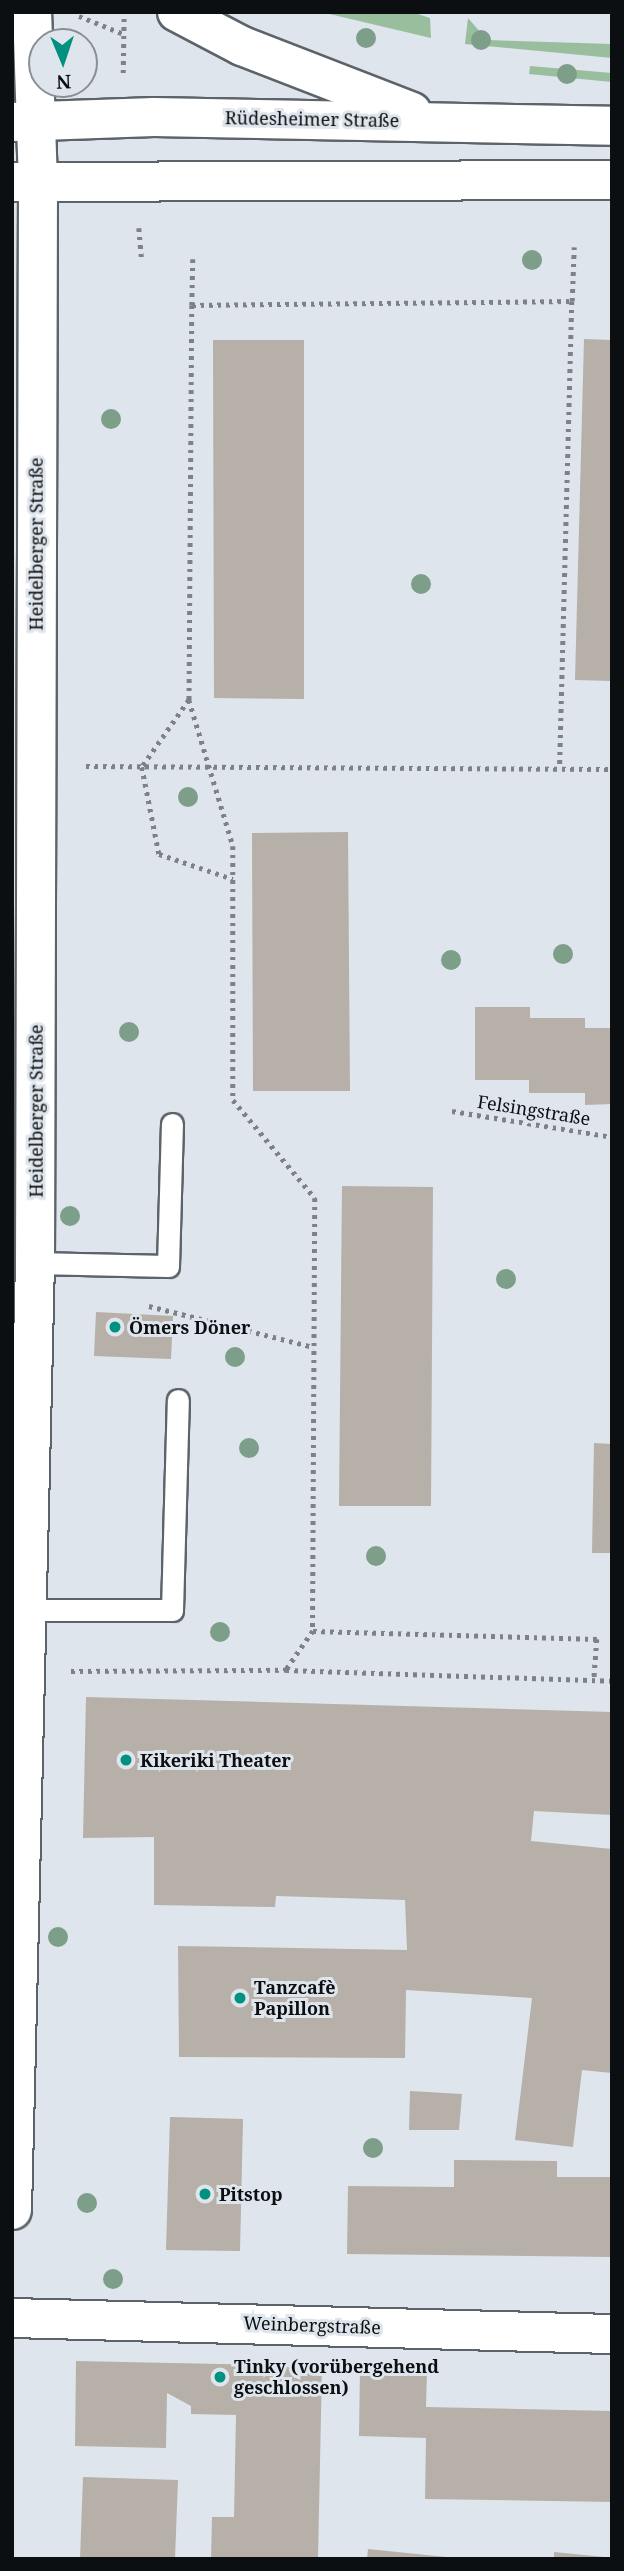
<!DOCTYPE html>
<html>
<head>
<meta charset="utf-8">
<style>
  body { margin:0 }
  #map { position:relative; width:624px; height:2571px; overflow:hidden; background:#dee5ec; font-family:"Noto Serif",serif }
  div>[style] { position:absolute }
  .green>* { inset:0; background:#99be9e }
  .building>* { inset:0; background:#b6b0a8 }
  .path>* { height:4.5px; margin-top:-2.25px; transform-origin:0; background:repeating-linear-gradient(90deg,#7d8286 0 3.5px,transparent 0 8.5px) }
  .roads { filter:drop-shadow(2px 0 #5c6369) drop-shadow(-2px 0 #5c6369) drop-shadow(0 2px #5c6369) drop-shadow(0 -2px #5c6369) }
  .lane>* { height:21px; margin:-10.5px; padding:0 10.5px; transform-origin:10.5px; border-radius:10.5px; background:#fff }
  .street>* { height:38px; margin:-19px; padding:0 19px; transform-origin:19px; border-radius:19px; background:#fff }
  .secondary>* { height:38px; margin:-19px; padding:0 19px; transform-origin:19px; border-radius:19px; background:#fff }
  .trees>* { width:20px; height:20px; margin:-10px; border-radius:50%; background:#7d9e89 }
  .dots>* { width:19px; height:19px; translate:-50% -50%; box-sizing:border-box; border:4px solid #dee5ec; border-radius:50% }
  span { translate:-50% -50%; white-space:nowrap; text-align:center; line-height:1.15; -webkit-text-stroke:6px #dee5ec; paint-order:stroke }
  .street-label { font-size:18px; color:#0c0f11 }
  .poi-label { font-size:18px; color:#0c0f11; font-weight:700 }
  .left { translate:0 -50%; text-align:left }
  .frame { position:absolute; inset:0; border:14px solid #0c0f11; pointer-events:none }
  .north { position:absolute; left:28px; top:28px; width:70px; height:70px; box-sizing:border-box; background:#dee5ec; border:2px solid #8a8f94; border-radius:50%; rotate:178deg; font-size:19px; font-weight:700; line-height:28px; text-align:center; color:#0c0f11 }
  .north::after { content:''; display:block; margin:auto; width:24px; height:32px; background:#00927f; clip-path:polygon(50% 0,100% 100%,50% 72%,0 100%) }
</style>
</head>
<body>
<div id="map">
  <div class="green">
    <i style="clip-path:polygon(321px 12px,412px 12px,430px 18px,431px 38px)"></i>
    <i style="clip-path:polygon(468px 18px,487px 40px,612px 44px,612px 58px,465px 44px)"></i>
    <i style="clip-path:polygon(530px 66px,612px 73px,612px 82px,529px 74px)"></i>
  </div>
  <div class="building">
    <i style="clip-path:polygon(584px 339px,612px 340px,612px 681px,575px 680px)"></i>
    <i style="clip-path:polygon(213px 340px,304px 340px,304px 699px,214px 698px)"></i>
    <i style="clip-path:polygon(348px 832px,350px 1091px,253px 1091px,252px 833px)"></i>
    <i style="clip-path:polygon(475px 1007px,530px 1007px,530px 1018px,585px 1018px,585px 1028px,612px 1028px,612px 1104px,585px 1105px,585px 1093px,529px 1093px,529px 1080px,475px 1080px)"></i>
    <i style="clip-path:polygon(342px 1186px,433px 1187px,431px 1506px,339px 1506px)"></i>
    <i style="clip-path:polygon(96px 1312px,173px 1316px,171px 1359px,94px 1356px)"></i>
    <i style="clip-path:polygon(594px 1443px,612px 1444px,612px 1553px,592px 1553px)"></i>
    <i style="clip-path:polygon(86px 1697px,612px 1712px,612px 1815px,534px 1811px,531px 1841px,612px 1849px,612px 2073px,582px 2070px,573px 2147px,515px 2140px,532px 1998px,406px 1990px,405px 2058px,179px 2057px,178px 1946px,407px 1950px,405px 1900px,276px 1896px,275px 1907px,154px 1905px,154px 1837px,83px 1838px)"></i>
    <i style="clip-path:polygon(410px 2091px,462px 2094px,459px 2130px,409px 2130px)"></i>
    <i style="clip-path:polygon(170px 2117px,243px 2119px,240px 2251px,166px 2250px)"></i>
    <i style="clip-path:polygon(454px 2160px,557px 2161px,557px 2177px,612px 2177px,612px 2257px,347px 2254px,348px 2186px,454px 2187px)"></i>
    <i style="clip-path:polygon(76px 2361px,322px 2366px,318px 2559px,211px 2559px,212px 2517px,234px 2517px,236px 2415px,191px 2414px,191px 2406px,167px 2393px,166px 2448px,75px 2446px)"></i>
    <i style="clip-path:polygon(360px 2368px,427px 2370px,426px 2407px,612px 2411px,612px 2502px,425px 2499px,426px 2438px,359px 2436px)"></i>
    <i style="clip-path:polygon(83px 2477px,178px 2480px,175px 2559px,80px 2559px)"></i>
    <i style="clip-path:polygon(368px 2549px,446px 2557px,446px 2559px,367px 2559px)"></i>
    <i style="clip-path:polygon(554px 2552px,604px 2557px,604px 2559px,554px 2559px)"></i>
  </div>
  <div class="path">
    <i style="left:79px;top:16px;width:48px;rotate:21.8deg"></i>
    <i style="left:123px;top:73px;width:61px;rotate:-89.1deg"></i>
    <i style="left:139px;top:228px;width:33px;rotate:85deg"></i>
    <i style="left:193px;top:259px;width:46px;rotate:91.2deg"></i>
    <i style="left:192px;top:305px;width:380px;rotate:-0.6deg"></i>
    <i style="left:572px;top:301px;width:466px;rotate:91.5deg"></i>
    <i style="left:572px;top:301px;width:54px;rotate:-87.9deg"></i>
    <i style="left:192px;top:305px;width:395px;rotate:90.4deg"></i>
    <i style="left:189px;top:700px;width:82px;rotate:125deg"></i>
    <i style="left:142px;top:767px;width:89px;rotate:78.9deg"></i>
    <i style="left:159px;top:854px;width:78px;rotate:18.7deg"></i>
    <i style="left:189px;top:700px;width:152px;rotate:73.2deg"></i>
    <i style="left:233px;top:846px;width:254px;rotate:90deg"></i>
    <i style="left:233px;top:1100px;width:128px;rotate:50.1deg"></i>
    <i style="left:315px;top:1198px;width:433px;rotate:90.3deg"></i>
    <i style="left:313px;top:1631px;width:47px;rotate:124.7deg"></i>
    <i style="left:86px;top:766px;width:526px;rotate:0.33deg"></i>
    <i style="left:452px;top:1111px;width:162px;rotate:9.2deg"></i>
    <i style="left:149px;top:1306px;width:170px;rotate:14deg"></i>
    <i style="left:313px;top:1631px;width:284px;rotate:1.6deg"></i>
    <i style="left:597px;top:1639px;width:41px;rotate:94.2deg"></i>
    <i style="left:71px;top:1671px;width:215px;rotate:-0.3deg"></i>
    <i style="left:286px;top:1670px;width:326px;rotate:1.9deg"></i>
  </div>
  <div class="roads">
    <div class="lane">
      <i style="left:35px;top:1263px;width:133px;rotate:1.3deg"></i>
      <i style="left:168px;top:1266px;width:142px;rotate:-88.4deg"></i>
      <i style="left:27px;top:1610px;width:145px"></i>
      <i style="left:172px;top:1610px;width:210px;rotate:-88.4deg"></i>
    </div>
    <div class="street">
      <i style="left:12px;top:2318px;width:600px;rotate:1.53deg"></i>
    </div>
    <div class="secondary">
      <i style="left:177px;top:12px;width:73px;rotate:27.6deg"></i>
      <i style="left:242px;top:46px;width:182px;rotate:21.2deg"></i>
      <i style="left:12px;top:122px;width:142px;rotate:-2deg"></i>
      <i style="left:154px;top:117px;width:458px;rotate:1.1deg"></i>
      <i style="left:12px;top:182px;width:600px;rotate:-0.19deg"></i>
      <i style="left:12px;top:2210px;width:947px;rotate:-88.61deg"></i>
      <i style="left:35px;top:1263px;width:1081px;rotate:-89.84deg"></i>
      <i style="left:38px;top:182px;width:170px;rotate:-92deg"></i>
    </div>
  </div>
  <div class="trees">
    <i style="left:366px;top:38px"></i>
    <i style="left:481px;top:40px"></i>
    <i style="left:567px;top:74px"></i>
    <i style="left:532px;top:260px"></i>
    <i style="left:111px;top:419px"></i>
    <i style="left:421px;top:584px"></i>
    <i style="left:188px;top:797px"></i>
    <i style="left:563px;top:954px"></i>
    <i style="left:451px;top:960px"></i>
    <i style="left:129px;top:1032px"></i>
    <i style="left:70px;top:1216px"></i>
    <i style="left:506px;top:1279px"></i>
    <i style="left:235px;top:1357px"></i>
    <i style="left:249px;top:1448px"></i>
    <i style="left:376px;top:1556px"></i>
    <i style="left:220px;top:1632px"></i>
    <i style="left:58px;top:1937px"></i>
    <i style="left:373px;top:2148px"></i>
    <i style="left:87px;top:2203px"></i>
    <i style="left:113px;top:2279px"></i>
  </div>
  <div class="dots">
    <i style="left:115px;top:1327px;background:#00927f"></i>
    <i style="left:126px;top:1760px;background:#00927f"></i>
    <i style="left:240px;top:1998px;background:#00927f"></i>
    <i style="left:205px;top:2194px;background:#00927f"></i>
    <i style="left:220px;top:2377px;background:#00927f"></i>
  </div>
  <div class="street-label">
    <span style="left:312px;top:119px;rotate:1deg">Rüdesheimer Straße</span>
    <span style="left:36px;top:544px;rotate:-90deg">Heidelberger Straße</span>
    <span style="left:534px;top:1110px;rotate:9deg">Felsingstraße</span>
    <span style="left:36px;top:1111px;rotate:-90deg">Heidelberger Straße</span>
    <span style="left:312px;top:2325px;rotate:2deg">Weinbergstraße</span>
  </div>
  <div class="poi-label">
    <span class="left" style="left:129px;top:1327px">Ömers Döner</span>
    <span class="left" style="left:140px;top:1760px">Kikeriki Theater</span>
    <span class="left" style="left:254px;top:1998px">Tanzcafè<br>Papillon</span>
    <span class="left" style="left:219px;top:2194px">Pitstop</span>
    <span class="left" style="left:234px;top:2377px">Tinky (vorübergehend<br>geschlossen)</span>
  </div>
  <div class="frame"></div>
  <div class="north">N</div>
</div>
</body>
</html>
